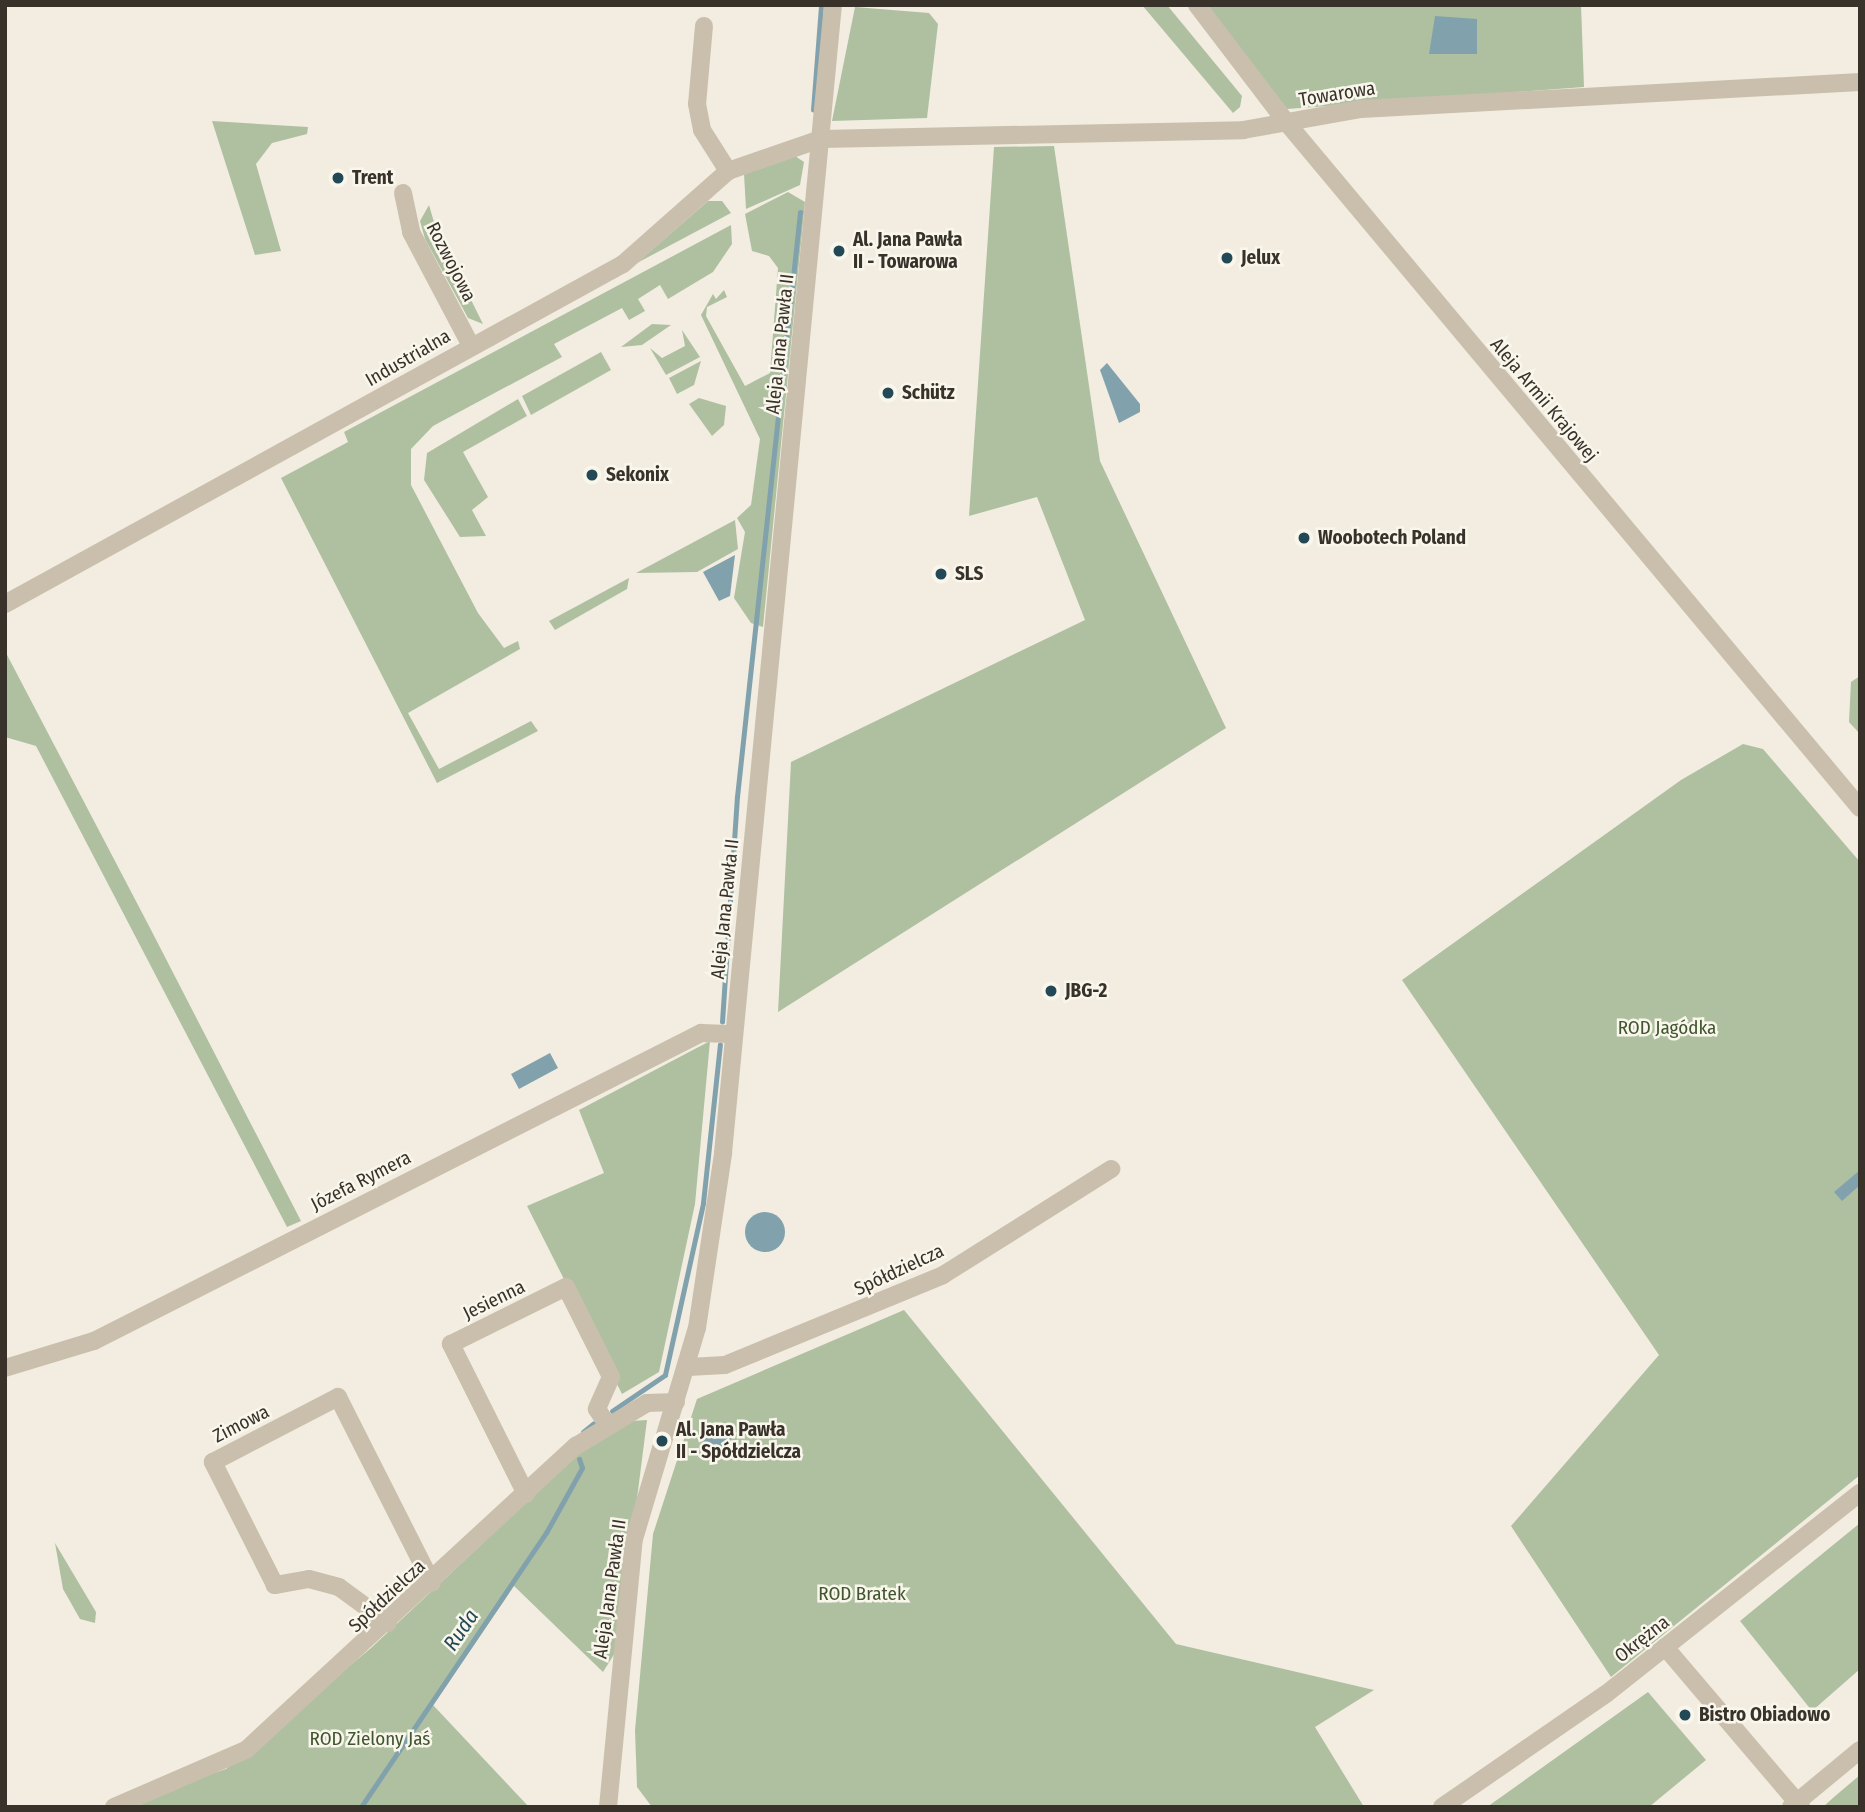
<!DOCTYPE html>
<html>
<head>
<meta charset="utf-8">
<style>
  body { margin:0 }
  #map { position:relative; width:1865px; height:1812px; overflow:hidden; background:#f2ede0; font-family:"Fira Sans Condensed",sans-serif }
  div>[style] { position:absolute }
  .green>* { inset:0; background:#afc0a1 }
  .water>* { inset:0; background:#81a2ad }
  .round { border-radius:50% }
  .stream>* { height:4.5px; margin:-2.25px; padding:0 2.25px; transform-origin:2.25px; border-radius:2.25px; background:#81a2ad }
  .minor>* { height:18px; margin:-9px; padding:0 9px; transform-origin:9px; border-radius:9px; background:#c9bfac }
  .dots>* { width:19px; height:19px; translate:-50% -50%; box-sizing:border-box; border:4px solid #f9f6ec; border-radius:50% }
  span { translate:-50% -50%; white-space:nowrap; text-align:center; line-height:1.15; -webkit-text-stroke:5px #f9f6ec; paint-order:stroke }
  .street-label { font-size:19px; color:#38322b }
  .poi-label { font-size:19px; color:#38322b; font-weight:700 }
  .left { translate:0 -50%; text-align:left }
  .park-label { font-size:19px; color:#405530 }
  .water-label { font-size:21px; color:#234957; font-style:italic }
  .frame { position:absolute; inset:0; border:7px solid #38322b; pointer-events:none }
</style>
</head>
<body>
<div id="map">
  <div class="green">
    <i style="clip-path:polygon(1142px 5px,1167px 5px,1242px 96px,1240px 107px,1233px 113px)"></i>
    <i style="clip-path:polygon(1206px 5px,1581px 5px,1584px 87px,1287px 109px)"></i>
    <i style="clip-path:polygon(855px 7px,929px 13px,938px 24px,927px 118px,832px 121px)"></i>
    <i style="clip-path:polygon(212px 121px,308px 127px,307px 134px,272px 143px,256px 164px,281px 251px,255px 255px)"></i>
    <i style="clip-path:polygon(1054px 146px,1100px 461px,1226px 728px,778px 1012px,791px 762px,1085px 620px,1037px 497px,969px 516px,994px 147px)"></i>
    <i style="clip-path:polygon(795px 156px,804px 162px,800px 185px,746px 209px,744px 174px)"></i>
    <i style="clip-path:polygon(788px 192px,805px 202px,763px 627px,751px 623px,734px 598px,745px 532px,737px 518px,751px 505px,760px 439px,701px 315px,713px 294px,716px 299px,724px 290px,727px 297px,707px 307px,706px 316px,745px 386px,770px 373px,778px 268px,769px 256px,752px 251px,745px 214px)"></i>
    <i style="clip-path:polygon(708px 201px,722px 201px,731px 213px,637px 263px)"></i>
    <i style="clip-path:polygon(429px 205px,436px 229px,483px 324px,468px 318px,425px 239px,420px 221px)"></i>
    <i style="clip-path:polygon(731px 225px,732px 244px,713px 272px,668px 299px,660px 285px,638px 299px,645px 311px,629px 320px,622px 308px,554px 344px,562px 357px,433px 426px,411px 449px,411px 485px,478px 613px,504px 648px,518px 641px,520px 649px,408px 713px,439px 769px,531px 721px,538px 731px,437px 783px,281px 478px,348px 442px,344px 432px)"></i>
    <i style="clip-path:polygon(652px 324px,671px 325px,642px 345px,621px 347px)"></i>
    <i style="clip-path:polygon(682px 330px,700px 357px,666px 375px,650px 348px,662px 358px,685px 346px)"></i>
    <i style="clip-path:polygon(601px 352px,611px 370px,531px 415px,522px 396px)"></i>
    <i style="clip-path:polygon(701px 361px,694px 385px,677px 394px,669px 378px)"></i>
    <i style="clip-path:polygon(699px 398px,726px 406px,724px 425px,712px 436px,689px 404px)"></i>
    <i style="clip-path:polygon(518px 399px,527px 416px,463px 452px,488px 497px,472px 510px,486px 536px,460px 537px,424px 480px,427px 453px)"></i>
    <i style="clip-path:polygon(735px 520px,738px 549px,697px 572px,636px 573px)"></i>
    <i style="clip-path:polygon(629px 578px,627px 589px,555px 630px,549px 621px)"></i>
    <i style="clip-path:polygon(5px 651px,149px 926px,301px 1221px,287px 1227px,36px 746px,5px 737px)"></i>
    <i style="clip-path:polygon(1860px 676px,1860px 734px,1849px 722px,1851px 682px)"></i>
    <i style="clip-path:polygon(1743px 744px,1763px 749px,1860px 862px,1860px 1475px,1611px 1677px,1511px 1526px,1659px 1355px,1402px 980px,1681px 780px)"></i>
    <i style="clip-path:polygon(710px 1041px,695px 1204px,659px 1372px,622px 1394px,527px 1206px,604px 1173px,579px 1110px)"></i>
    <i style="clip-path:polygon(904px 1310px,1176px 1644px,1374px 1690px,1315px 1727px,1364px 1807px,652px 1807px,637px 1787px,635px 1730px,653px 1534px,697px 1399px)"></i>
    <i style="clip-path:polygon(647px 1420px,618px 1648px,603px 1672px,514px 1586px,433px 1705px,529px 1807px,109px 1807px,226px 1769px,371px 1648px,580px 1452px,631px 1421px)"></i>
    <i style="clip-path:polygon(1860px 1523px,1860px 1669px,1812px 1711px,1740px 1621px)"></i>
    <i style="clip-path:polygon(55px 1543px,96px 1612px,95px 1623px,80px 1619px,63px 1589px)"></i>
    <i style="clip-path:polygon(1648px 1692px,1706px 1760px,1649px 1807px,1487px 1807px)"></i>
    <i style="clip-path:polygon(1860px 1775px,1860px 1807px,1823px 1807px,1834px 1797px)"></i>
  </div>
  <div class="water">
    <i style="clip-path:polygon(1435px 16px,1477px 19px,1477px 54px,1429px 54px)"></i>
    <i style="clip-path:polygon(1107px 363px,1140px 404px,1140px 412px,1119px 423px,1100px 370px)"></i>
    <i style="clip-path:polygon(735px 555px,730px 596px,719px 601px,703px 572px)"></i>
    <i style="clip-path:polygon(550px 1053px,558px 1068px,519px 1089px,511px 1074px)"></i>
    <i style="clip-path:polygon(1860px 1170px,1860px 1185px,1842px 1201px,1834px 1192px)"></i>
    <i class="round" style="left:745px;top:1212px;width:40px;height:40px"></i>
    <i style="clip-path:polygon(733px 1425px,730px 1442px,711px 1454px,703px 1438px)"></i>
  </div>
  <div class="stream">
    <i style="left:813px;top:110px;width:105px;rotate:-85.6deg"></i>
    <i style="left:722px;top:1022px;width:225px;rotate:-86.2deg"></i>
    <i style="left:737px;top:797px;width:588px;rotate:-83.85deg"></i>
    <i style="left:612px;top:1411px;width:64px;rotate:-34.2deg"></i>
    <i style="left:665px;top:1375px;width:176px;rotate:-77.5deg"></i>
    <i style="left:703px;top:1203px;width:159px;rotate:-83.9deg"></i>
    <i style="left:583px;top:1432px;width:13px;rotate:-39deg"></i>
    <i style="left:361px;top:1807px;width:331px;rotate:-56deg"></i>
    <i style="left:546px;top:1533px;width:74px;rotate:-61deg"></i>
    <i style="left:582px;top:1468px;width:9px;rotate:-108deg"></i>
  </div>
  <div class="minor">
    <i style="left:1197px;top:5px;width:148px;rotate:52.7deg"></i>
    <i style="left:1287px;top:123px;width:893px;rotate:50.09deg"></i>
    <i style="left:704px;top:26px;width:78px;rotate:95.1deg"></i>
    <i style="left:697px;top:104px;width:26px;rotate:79deg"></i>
    <i style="left:702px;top:130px;width:49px;rotate:57.6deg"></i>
    <i style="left:403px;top:193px;width:40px;rotate:78deg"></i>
    <i style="left:411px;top:232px;width:129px;rotate:62.2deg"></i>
    <i style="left:5px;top:604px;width:705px;rotate:-28.82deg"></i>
    <i style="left:623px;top:264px;width:140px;rotate:-41.5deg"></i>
    <i style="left:728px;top:171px;width:98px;rotate:-19deg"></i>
    <i style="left:821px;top:139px;width:422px;rotate:-1.2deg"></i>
    <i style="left:1243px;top:130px;width:120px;rotate:-10.1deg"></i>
    <i style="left:1361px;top:109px;width:500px;rotate:-3.1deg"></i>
    <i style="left:688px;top:1367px;width:37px;rotate:-3deg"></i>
    <i style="left:725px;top:1365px;width:236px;rotate:-22.4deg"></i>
    <i style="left:943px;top:1275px;width:199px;rotate:-32.2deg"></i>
    <i style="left:5px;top:1368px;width:93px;rotate:-16.9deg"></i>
    <i style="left:94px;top:1341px;width:681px;rotate:-26.9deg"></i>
    <i style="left:701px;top:1033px;width:33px;rotate:2deg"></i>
    <i style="left:526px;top:1494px;width:168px;rotate:-116.6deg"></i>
    <i style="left:451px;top:1344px;width:128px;rotate:-26.4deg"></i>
    <i style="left:566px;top:1287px;width:101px;rotate:63.4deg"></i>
    <i style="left:611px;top:1377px;width:35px;rotate:114deg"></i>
    <i style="left:597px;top:1409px;width:20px;rotate:57deg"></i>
    <i style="left:388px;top:1623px;width:61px;rotate:-143.7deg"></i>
    <i style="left:339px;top:1587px;width:31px;rotate:-165deg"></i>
    <i style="left:309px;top:1579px;width:35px;rotate:170deg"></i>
    <i style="left:275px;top:1585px;width:138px;rotate:-116.8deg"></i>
    <i style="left:213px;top:1462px;width:141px;rotate:-27.5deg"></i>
    <i style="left:338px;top:1397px;width:208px;rotate:63.2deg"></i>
    <i style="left:1665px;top:1647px;width:210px;rotate:49.6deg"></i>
    <i style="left:114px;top:1807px;width:144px;rotate:-23.4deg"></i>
    <i style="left:246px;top:1750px;width:449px;rotate:-42.7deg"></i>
    <i style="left:576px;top:1446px;width:83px;rotate:-31.2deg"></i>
    <i style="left:647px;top:1403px;width:29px;rotate:-2deg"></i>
    <i style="left:608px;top:1807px;width:269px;rotate:-84.5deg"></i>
    <i style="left:634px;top:1539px;width:220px;rotate:-73.4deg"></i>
    <i style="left:697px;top:1328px;width:177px;rotate:-81.5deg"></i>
    <i style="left:723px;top:1153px;width:1153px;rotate:-84.53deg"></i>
    <i style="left:1442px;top:1807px;width:199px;rotate:-34.6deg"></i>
    <i style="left:1606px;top:1694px;width:324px;rotate:-38.4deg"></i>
    <i style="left:1791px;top:1807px;width:89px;rotate:-39.6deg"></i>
  </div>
  <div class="dots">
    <i style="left:338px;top:178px;background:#234957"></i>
    <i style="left:839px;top:251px;background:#234957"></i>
    <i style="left:1227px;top:258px;background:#234957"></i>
    <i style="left:888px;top:393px;background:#234957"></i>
    <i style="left:592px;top:475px;background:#234957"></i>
    <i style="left:1304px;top:538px;background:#234957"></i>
    <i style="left:941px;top:574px;background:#234957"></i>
    <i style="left:1051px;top:991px;background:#234957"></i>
    <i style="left:662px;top:1441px;background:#234957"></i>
    <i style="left:1685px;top:1715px;background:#234957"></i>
  </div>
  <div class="street-label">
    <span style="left:1337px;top:94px;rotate:-9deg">Towarowa</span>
    <span style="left:451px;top:262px;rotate:63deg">Rozwojowa</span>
    <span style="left:780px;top:344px;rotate:-84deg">Aleja Jana Pawła II</span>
    <span style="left:408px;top:358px;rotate:-30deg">Industrialna</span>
    <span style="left:1544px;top:400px;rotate:50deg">Aleja Armii Krajowej</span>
    <span style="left:725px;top:909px;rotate:-84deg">Aleja Jana Pawła II</span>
    <span style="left:361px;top:1181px;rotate:-27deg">Józefa Rymera</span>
    <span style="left:899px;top:1270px;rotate:-25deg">Spółdzielcza</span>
    <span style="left:494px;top:1300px;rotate:-26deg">Jesienna</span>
    <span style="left:241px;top:1424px;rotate:-27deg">Zimowa</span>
    <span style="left:610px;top:1589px;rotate:-82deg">Aleja Jana Pawła II</span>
    <span style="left:387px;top:1596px;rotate:-43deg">Spółdzielcza</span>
    <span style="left:1642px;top:1639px;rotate:-38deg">Okrężna</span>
  </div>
  <div class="poi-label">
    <span class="left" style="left:352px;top:178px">Trent</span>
    <span class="left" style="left:853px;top:251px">Al. Jana Pawła<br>II - Towarowa</span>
    <span class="left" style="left:1241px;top:258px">Jelux</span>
    <span class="left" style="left:902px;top:393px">Schütz</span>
    <span class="left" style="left:606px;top:475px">Sekonix</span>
    <span class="left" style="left:1318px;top:538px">Woobotech Poland</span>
    <span class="left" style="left:955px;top:574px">SLS</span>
    <span class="left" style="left:1065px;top:991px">JBG-2</span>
    <span class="left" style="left:676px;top:1441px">Al. Jana Pawła<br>II - Spółdzielcza</span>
    <span class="left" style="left:1699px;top:1715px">Bistro Obiadowo</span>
  </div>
  <div class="park-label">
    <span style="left:1667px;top:1028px">ROD Jagódka</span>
    <span style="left:862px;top:1594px">ROD Bratek</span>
    <span style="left:370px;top:1739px">ROD Zielony Jaś</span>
  </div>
  <div class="water-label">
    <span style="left:461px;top:1630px;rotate:-56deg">Ruda</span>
  </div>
  <div class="frame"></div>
</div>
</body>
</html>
